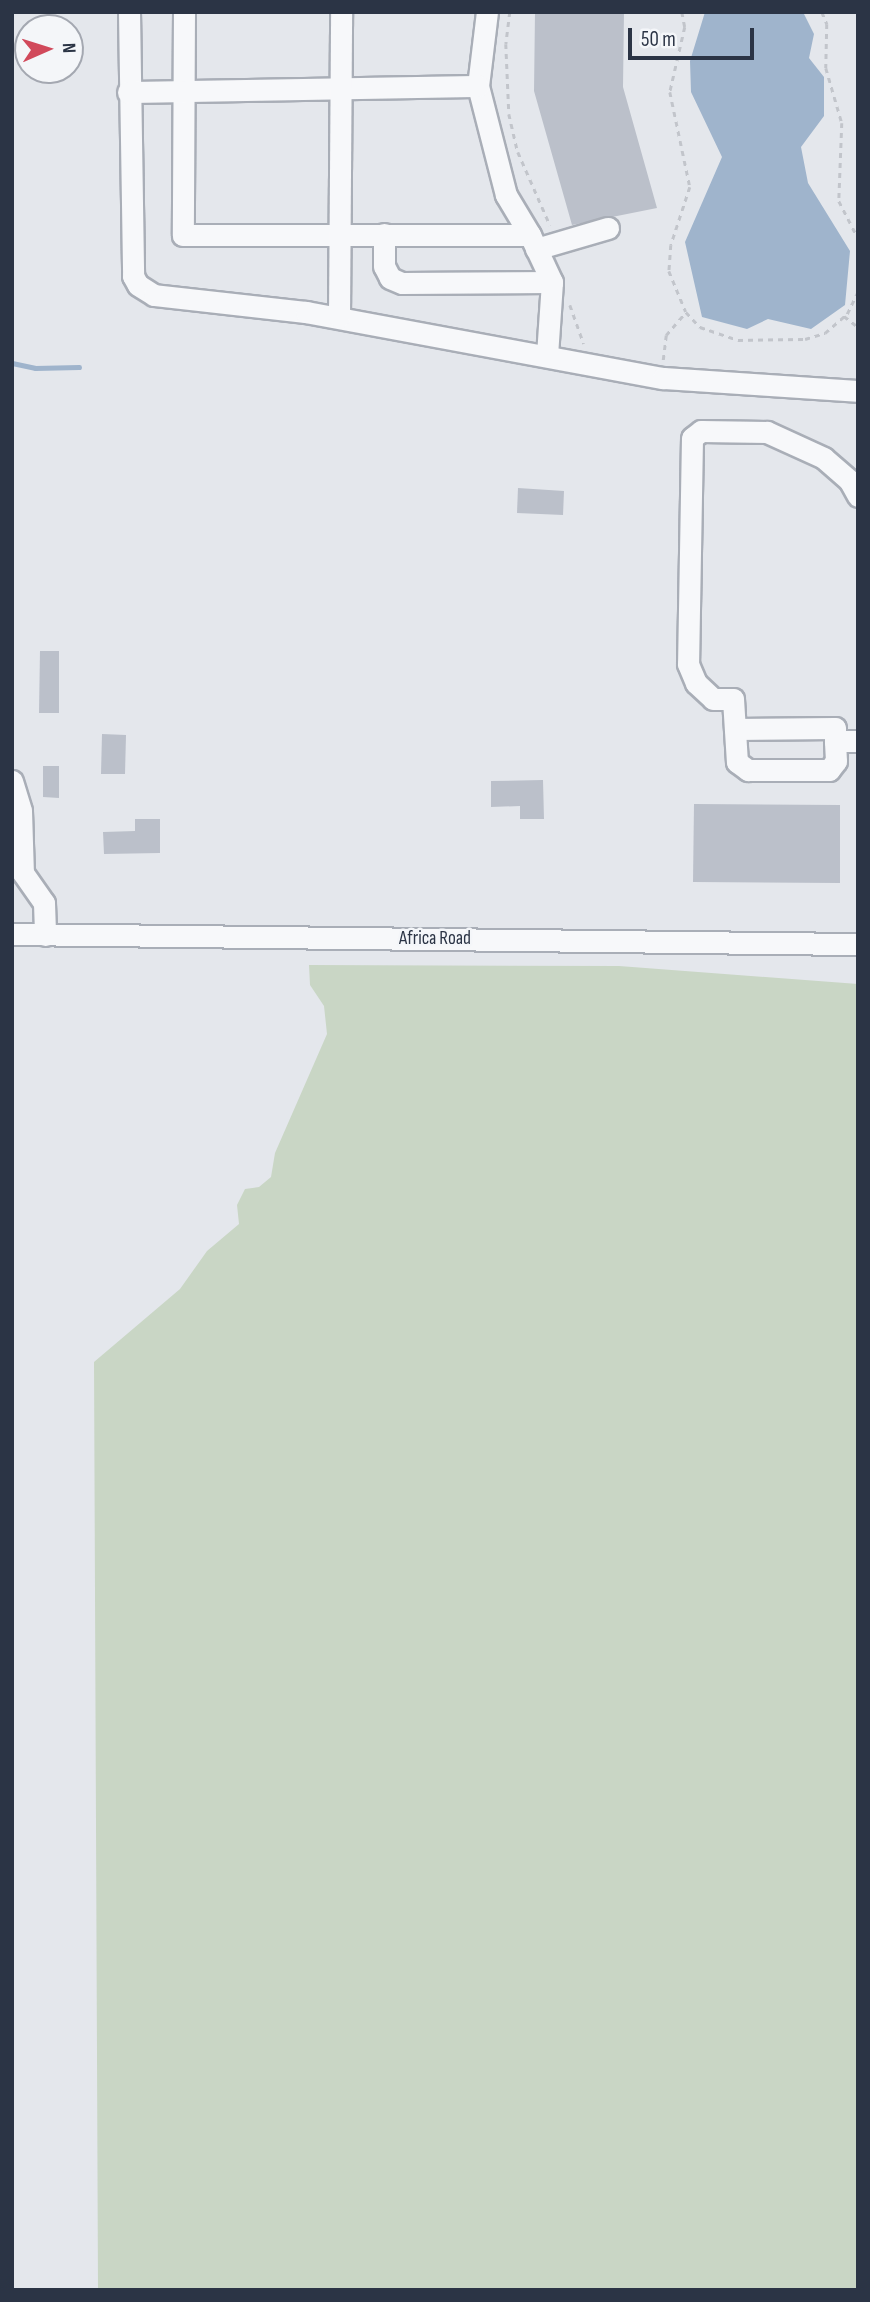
<!DOCTYPE html>
<html>
<head>
<meta charset="utf-8">
<style>
  body { margin:0 }
  #map { position:relative; width:870px; height:2302px; overflow:hidden; background:#e4e7ec; font-family:"Sofia Sans Condensed",sans-serif }
  div>[style] { position:absolute }
  .green>* { inset:0; background:#c9d6c5 }
  .water>* { inset:0; background:#9fb4cc }
  .stream>* { height:5px; margin:-2.5px; padding:0 2.5px; transform-origin:2.5px; border-radius:2.5px; background:#9fb4cc }
  .building>* { inset:0; background:#bbc0ca }
  .path>* { height:2.5px; margin-top:-1.25px; transform-origin:0; background:repeating-linear-gradient(90deg,#c2c5cb 0 5px,transparent 0 10px) }
  .roads { filter:drop-shadow(2px 0 #a9aeb7) drop-shadow(-2px 0 #a9aeb7) drop-shadow(0 2px #a9aeb7) drop-shadow(0 -2px #a9aeb7) }
  .minor>* { height:21px; margin:-10.5px; padding:0 10.5px; transform-origin:10.5px; border-radius:10.5px; background:#f7f8fa }
  span { translate:-50% -50%; white-space:nowrap; text-align:center; line-height:1.15; -webkit-text-stroke:5px #f4f6f9; paint-order:stroke }
  .street-label { font-size:19px; color:#2b3445 }
  .frame { position:absolute; inset:0; border:14px solid #2b3445; pointer-events:none }
  .north { position:absolute; left:14px; top:14px; width:70px; height:70px; box-sizing:border-box; background:#f4f6f9; border:2px solid #a4a8b1; border-radius:50%; rotate:87deg; font-size:19px; font-weight:700; line-height:28px; text-align:center; color:#2b3445 }
  .north::after { content:''; display:block; margin:auto; width:24px; height:32px; background:#d1495b; clip-path:polygon(50% 0,100% 100%,50% 72%,0 100%) }
  .scale { position:absolute; left:628px; top:28px; width:126px; height:32px; box-sizing:border-box; border:4px solid #2b3445; border-top:0; padding-left:9px; font-size:21px; line-height:24px; white-space:nowrap; color:#2b3445; -webkit-text-stroke:5px #f4f6f9; paint-order:stroke }
</style>
</head>
<body>
<div id="map">
  <div class="green">
    <i style="clip-path:polygon(309px 965px,619px 966px,858px 984px,858px 2290px,98px 2290px,94px 1362px,180px 1289px,207px 1251px,239px 1224px,237px 1205px,245px 1189px,259px 1187px,271px 1177px,275px 1153px,327px 1034px,324px 1006px,310px 985px)"></i>
  </div>
  <div class="water">
    <i style="clip-path:polygon(705px 12px,803px 12px,814px 34px,809px 58px,824px 77px,824px 116px,801px 147px,808px 183px,850px 251px,845px 305px,811px 329px,768px 319px,747px 329px,702px 317px,685px 242px,722px 157px,691px 92px,690px 61px)"></i>
  </div>
  <div class="stream">
    <i style="left:12px;top:363px;width:24px;rotate:12deg"></i>
    <i style="left:35px;top:368px;width:44px;rotate:-1.3deg"></i>
  </div>
  <div class="building">
    <i style="clip-path:polygon(535px 12px,624px 12px,623px 87px,657px 208px,572px 225px,534px 91px)"></i>
    <i style="clip-path:polygon(518px 488px,564px 491px,563px 515px,517px 513px)"></i>
    <i style="clip-path:polygon(40px 651px,59px 651px,59px 713px,39px 713px)"></i>
    <i style="clip-path:polygon(102px 734px,126px 735px,125px 774px,101px 774px)"></i>
    <i style="clip-path:polygon(43px 766px,59px 766px,59px 798px,43px 797px)"></i>
    <i style="clip-path:polygon(543px 780px,544px 819px,520px 819px,520px 806px,491px 807px,491px 781px)"></i>
    <i style="clip-path:polygon(694px 804px,840px 805px,840px 883px,693px 882px)"></i>
    <i style="clip-path:polygon(135px 819px,160px 819px,160px 853px,104px 854px,103px 832px,135px 831px)"></i>
  </div>
  <div class="path">
    <i style="left:510px;top:12px;width:32px;rotate:97deg"></i>
    <i style="left:506px;top:44px;width:70px;rotate:87.5deg"></i>
    <i style="left:509px;top:114px;width:39px;rotate:77deg"></i>
    <i style="left:518px;top:152px;width:80px;rotate:66.3deg"></i>
    <i style="left:682px;top:12px;width:15px;rotate:79deg"></i>
    <i style="left:685px;top:27px;width:67px;rotate:103deg"></i>
    <i style="left:670px;top:92px;width:97px;rotate:78.1deg"></i>
    <i style="left:690px;top:187px;width:61px;rotate:108.1deg"></i>
    <i style="left:671px;top:245px;width:26px;rotate:94deg"></i>
    <i style="left:669px;top:271px;width:44px;rotate:67.5deg"></i>
    <i style="left:686px;top:312px;width:21px;rotate:47deg"></i>
    <i style="left:700px;top:327px;width:40px;rotate:18.9deg"></i>
    <i style="left:738px;top:340px;width:67px;rotate:-0.9deg"></i>
    <i style="left:805px;top:339px;width:21px;rotate:-17deg"></i>
    <i style="left:825px;top:333px;width:29px;rotate:-41deg"></i>
    <i style="left:847px;top:314px;width:25px;rotate:-64deg"></i>
    <i style="left:822px;top:12px;width:13px;rotate:67deg"></i>
    <i style="left:827px;top:24px;width:44px;rotate:91.3deg"></i>
    <i style="left:826px;top:68px;width:57px;rotate:73.8deg"></i>
    <i style="left:842px;top:123px;width:78px;rotate:92.2deg"></i>
    <i style="left:839px;top:201px;width:42px;rotate:62.8deg"></i>
    <i style="left:570px;top:305px;width:41px;rotate:70.3deg"></i>
    <i style="left:844px;top:316px;width:18px;rotate:38deg"></i>
    <i style="left:663px;top:360px;width:25px;rotate:-83deg"></i>
    <i style="left:666px;top:335px;width:30px;rotate:-49deg"></i>
  </div>
  <div class="roads">
    <div class="minor">
      <i style="left:129px;top:12px;width:264px;rotate:89.1deg"></i>
      <i style="left:133px;top:276px;width:10px;rotate:61deg"></i>
      <i style="left:138px;top:285px;width:19px;rotate:32deg"></i>
      <i style="left:154px;top:295px;width:153px;rotate:6.4deg"></i>
      <i style="left:306px;top:312px;width:363px;rotate:10.5deg"></i>
      <i style="left:663px;top:378px;width:195px;rotate:3.8deg"></i>
      <i style="left:184px;top:12px;width:223px;rotate:90.3deg"></i>
      <i style="left:183px;top:235px;width:347px"></i>
      <i style="left:530px;top:235px;width:47px;rotate:-121deg"></i>
      <i style="left:506px;top:195px;width:113px;rotate:-104.4deg"></i>
      <i style="left:478px;top:86px;width:75px;rotate:-83.1deg"></i>
      <i style="left:128px;top:92px;width:350px;rotate:-1deg"></i>
      <i style="left:384px;top:234px;width:32px;rotate:90deg"></i>
      <i style="left:384px;top:266px;width:13px;rotate:63deg"></i>
      <i style="left:390px;top:278px;width:13px;rotate:23deg"></i>
      <i style="left:402px;top:283px;width:150px;rotate:-0.4deg"></i>
      <i style="left:530px;top:235px;width:52px;rotate:64.9deg"></i>
      <i style="left:552px;top:282px;width:74px;rotate:93.9deg"></i>
      <i style="left:536px;top:249px;width:75px;rotate:-16.3deg"></i>
      <i style="left:339px;top:317px;width:305px;rotate:-89.6deg"></i>
      <i style="left:858px;top:496px;width:18px;rotate:-119deg"></i>
      <i style="left:849px;top:480px;width:33px;rotate:-139deg"></i>
      <i style="left:824px;top:458px;width:63px;rotate:-155.5deg"></i>
      <i style="left:767px;top:432px;width:66px;rotate:-179.1deg"></i>
      <i style="left:701px;top:431px;width:11px;rotate:142deg"></i>
      <i style="left:692px;top:438px;width:226px;rotate:91deg"></i>
      <i style="left:688px;top:664px;width:21px;rotate:67deg"></i>
      <i style="left:696px;top:683px;width:23px;rotate:43deg"></i>
      <i style="left:713px;top:699px;width:20px"></i>
      <i style="left:733px;top:699px;width:63px;rotate:86.4deg"></i>
      <i style="left:737px;top:762px;width:14px;rotate:36deg"></i>
      <i style="left:748px;top:770px;width:81px"></i>
      <i style="left:829px;top:770px;width:11px;rotate:-52deg"></i>
      <i style="left:836px;top:761px;width:20px;rotate:-93deg"></i>
      <i style="left:835px;top:741px;width:23px"></i>
      <i style="left:735px;top:729px;width:100px;rotate:-0.6deg"></i>
      <i style="left:835px;top:728px;width:13px;rotate:90deg"></i>
      <i style="left:12px;top:781px;width:31px;rotate:73deg"></i>
      <i style="left:21px;top:811px;width:62px;rotate:88.2deg"></i>
      <i style="left:23px;top:873px;width:37px;rotate:55deg"></i>
      <i style="left:44px;top:903px;width:32px;rotate:88deg"></i>
      <i style="left:12px;top:934px;width:846px;rotate:0.68deg"></i>
    </div>
  </div>
  <div class="street-label">
    <span style="left:435px;top:939px">Africa Road</span>
  </div>
  <div class="frame"></div>
  <div class="north">N</div>
  <div class="scale">50 m</div>
</div>
</body>
</html>
